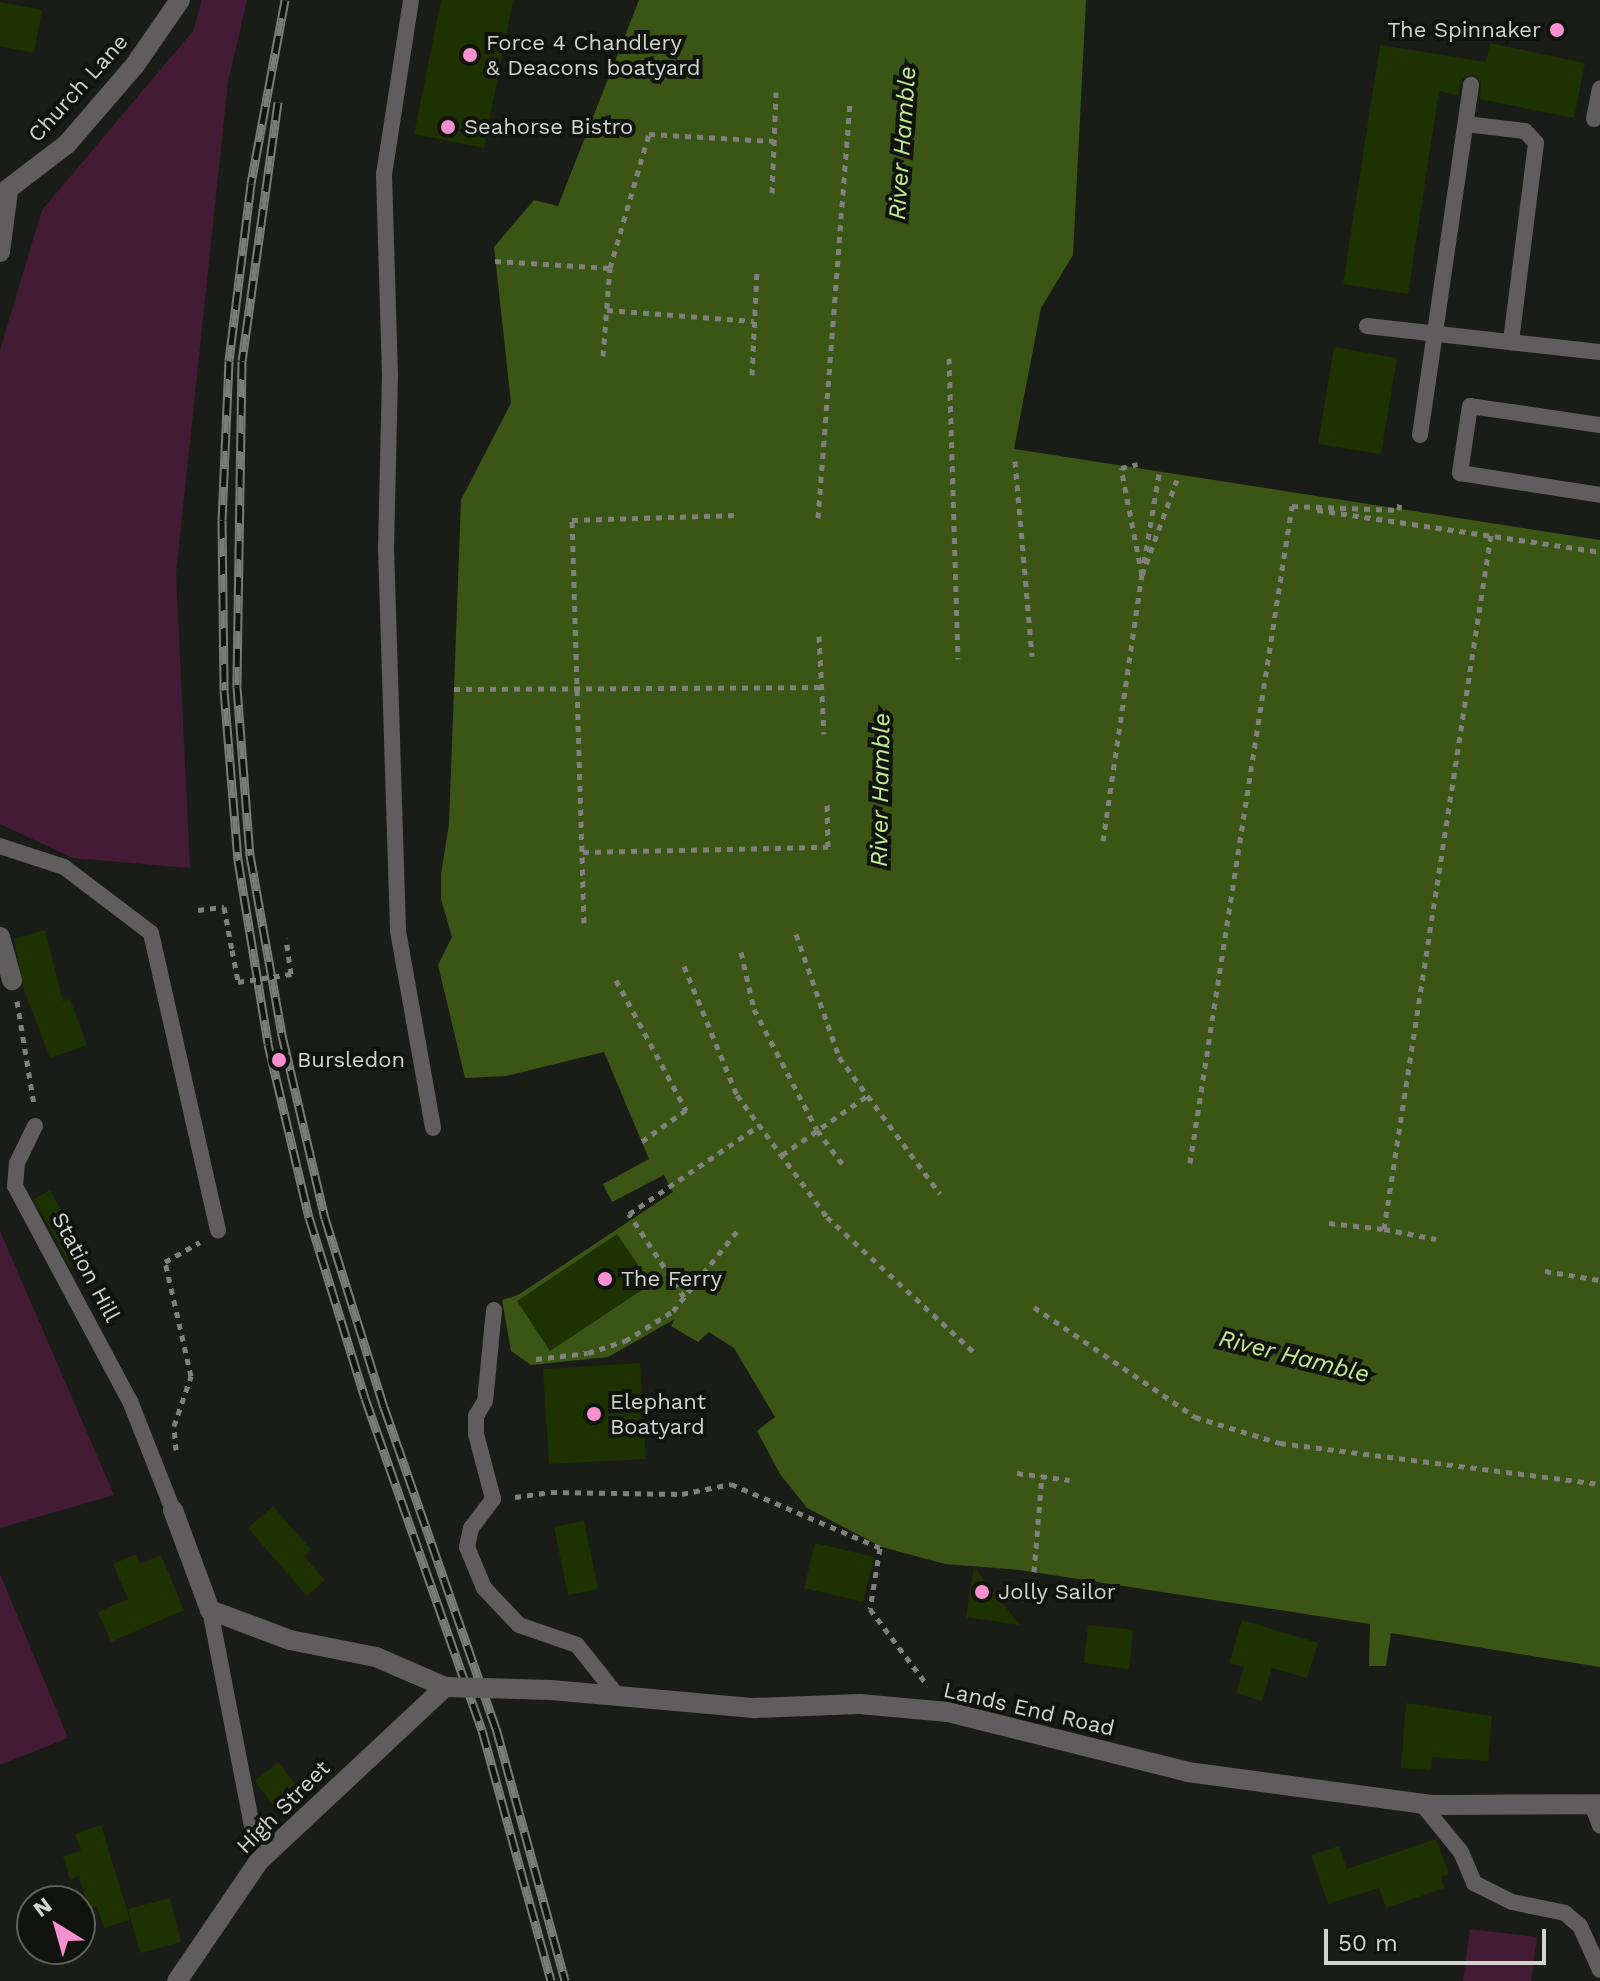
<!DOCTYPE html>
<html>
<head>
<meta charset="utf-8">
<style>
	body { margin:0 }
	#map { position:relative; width:1600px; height:1981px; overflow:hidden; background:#1a1d17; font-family:"Work Sans",sans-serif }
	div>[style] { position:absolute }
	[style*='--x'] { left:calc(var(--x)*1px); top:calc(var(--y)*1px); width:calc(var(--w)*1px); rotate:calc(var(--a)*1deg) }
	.green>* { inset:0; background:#431b34 }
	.water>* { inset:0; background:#3b5515 }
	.building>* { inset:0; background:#1e3100 }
	.path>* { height:5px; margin-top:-2.5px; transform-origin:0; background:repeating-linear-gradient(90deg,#7f817c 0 6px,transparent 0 12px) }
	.service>* { height:16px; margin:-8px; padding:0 8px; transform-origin:8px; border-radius:8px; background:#605d5e }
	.minor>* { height:20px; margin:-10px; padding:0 10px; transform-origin:10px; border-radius:10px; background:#605d5e }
	.rail>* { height:9px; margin-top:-4.5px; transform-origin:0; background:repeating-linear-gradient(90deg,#11140e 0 18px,#7a7c77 0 36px); box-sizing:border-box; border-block:2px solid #7a7c77 }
	.path-bridge>* { height:5px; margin-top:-2.5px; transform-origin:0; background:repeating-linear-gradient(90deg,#7f817c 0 6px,transparent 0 12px) }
	.minor-bridge>* { height:20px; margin:-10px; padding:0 10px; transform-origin:10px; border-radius:10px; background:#605d5e }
	.dots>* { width:22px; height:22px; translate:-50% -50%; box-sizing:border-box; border:4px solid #11140e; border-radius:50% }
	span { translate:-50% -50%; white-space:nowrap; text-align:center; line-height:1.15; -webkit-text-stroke:8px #11140e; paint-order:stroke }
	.poi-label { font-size:22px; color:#d1d3cf }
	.right { translate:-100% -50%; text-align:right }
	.left { translate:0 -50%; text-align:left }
	.street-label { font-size:22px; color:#d1d3cf }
	.water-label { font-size:24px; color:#c2ec92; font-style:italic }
	.north { position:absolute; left:16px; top:1885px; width:80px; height:80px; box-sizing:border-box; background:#11140e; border:2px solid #5e605b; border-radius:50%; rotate:323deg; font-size:22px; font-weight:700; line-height:32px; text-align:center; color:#d1d3cf }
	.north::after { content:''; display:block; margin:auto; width:28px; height:36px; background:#f790ce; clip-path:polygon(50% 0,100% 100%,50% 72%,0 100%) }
	.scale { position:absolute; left:1324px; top:1929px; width:222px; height:36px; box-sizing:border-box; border:4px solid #d1d3cf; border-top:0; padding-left:10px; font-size:24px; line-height:28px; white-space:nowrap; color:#d1d3cf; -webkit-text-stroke:6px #11140e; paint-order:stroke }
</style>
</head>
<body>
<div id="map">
	<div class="green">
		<i style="clip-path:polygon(202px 0,247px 0,228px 82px,176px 574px,190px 868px,73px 858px,0 824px,0 350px,42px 210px,193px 31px)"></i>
		<i style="clip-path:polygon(0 1231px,114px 1495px,0 1528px)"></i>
		<i style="clip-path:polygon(0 1574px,68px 1738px,0 1765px)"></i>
		<i style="clip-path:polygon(1470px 1929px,1537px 1937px,1531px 1981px,1463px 1981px)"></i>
	</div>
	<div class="water">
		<i style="clip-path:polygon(639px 0,1086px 0,1073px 255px,1041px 308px,1014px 449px,1600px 540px,1600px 1667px,1391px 1633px,1386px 1666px,1369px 1666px,1370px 1624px,1020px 1570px,945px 1564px,882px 1547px,807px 1508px,780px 1474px,757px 1431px,775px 1417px,734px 1348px,709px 1332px,698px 1342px,671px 1326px,675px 1319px,608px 1357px,531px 1365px,511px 1351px,502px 1300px,518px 1295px,673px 1192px,664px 1175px,612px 1202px,603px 1184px,649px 1159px,604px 1052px,506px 1076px,465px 1078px,438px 965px,452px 937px,441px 899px,441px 874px,449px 824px,461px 500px,511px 403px,494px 247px,534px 200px,558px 206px)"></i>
	</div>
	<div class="building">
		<i style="clip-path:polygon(441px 0,513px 0,484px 148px,414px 134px)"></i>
		<i style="clip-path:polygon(0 2px,42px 10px,34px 53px,0 46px)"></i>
		<i style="clip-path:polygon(1490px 43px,1585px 63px,1574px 118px,1480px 99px,1481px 82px,1473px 74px,1462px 79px,1458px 95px,1439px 91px,1408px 294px,1343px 284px,1380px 45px,1486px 62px)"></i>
		<i style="clip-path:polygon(1334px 347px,1397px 358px,1381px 454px,1318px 444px)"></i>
		<i style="clip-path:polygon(45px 930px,63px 1001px,70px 999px,87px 1045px,50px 1058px,24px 990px,14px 939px)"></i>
		<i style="clip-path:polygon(50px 1190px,89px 1260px,72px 1269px,34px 1199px)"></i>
		<i style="clip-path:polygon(617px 1234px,651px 1284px,550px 1351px,517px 1301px)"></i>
		<i style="clip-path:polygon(640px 1363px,646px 1459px,549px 1464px,543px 1369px)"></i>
		<i style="clip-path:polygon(273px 1506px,311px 1550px,304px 1556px,325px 1580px,307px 1596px,248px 1528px)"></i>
		<i style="clip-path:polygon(584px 1521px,598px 1589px,568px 1595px,554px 1527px)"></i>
		<i style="clip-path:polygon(815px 1543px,874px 1557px,863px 1602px,804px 1588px)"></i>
		<i style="clip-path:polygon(136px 1554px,140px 1564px,161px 1555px,184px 1610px,111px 1642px,98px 1612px,128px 1599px,113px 1564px)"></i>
		<i style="clip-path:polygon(974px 1567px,1020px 1625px,966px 1617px)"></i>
		<i style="clip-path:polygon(1242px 1620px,1318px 1643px,1307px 1678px,1272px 1668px,1262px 1701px,1236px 1693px,1244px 1667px,1229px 1663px)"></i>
		<i style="clip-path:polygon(1088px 1625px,1133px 1630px,1129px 1669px,1084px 1663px)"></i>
		<i style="clip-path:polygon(1406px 1703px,1492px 1716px,1488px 1761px,1432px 1757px,1431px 1770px,1401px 1768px)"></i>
		<i style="clip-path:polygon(278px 1762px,302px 1792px,278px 1812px,255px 1781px)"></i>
		<i style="clip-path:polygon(101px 1825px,130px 1920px,104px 1928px,97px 1906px,89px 1909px,79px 1876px,70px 1880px,63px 1856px,81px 1851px,75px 1834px)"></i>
		<i style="clip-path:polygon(1436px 1839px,1449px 1874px,1441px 1877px,1444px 1888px,1386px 1908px,1379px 1888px,1328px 1904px,1311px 1855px,1339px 1846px,1347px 1869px)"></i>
		<i style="clip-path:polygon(170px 1898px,181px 1942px,140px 1953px,128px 1909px)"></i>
	</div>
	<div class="path">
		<i style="--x:772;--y:193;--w:101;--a:-87.7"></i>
		<i style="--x:495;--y:261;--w:115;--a:3.5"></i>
		<i style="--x:610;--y:268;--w:140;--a:-73.8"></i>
		<i style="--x:649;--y:134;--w:125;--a:3.2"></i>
		<i style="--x:607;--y:310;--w:147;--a:4.3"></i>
		<i style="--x:603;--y:356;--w:88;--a:-85.5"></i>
		<i style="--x:949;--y:358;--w:301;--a:88.3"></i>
		<i style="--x:752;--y:375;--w:105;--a:-87.3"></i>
		<i style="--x:1015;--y:461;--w:196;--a:85"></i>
		<i style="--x:1159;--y:474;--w:102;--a:99.6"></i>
		<i style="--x:1142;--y:575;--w:101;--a:-69.8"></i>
		<i style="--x:1317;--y:510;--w:286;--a:8.4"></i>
		<i style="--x:818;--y:518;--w:416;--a:-85.6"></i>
		<i style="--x:819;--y:636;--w:98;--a:87.1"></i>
		<i style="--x:454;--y:689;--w:368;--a:-0.3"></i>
		<i style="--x:1103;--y:841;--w:269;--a:-81.7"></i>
		<i style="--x:1142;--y:575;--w:109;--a:-101.1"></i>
		<i style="--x:1121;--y:468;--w:17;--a:-13"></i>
		<i style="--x:583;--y:852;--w:245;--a:-1.2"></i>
		<i style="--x:828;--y:847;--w:47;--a:-91.2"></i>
		<i style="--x:198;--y:910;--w:26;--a:-7"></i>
		<i style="--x:224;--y:907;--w:44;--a:79.5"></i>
		<i style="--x:584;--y:923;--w:403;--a:-91.7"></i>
		<i style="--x:572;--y:520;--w:166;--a:-1.7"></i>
		<i style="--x:796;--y:934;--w:130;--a:70.7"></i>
		<i style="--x:839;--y:1057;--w:170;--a:53.6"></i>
		<i style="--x:741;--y:952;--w:58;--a:77.2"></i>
		<i style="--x:754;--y:1009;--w:136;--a:62.5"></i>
		<i style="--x:817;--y:1130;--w:44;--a:53.4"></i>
		<i style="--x:684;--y:966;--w:139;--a:67.7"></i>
		<i style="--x:737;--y:1095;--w:152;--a:53.6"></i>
		<i style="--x:827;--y:1217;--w:200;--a:42.6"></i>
		<i style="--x:616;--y:980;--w:148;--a:61.7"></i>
		<i style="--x:686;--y:1110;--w:55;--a:144.6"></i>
		<i style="--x:17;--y:1001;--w:105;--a:80.7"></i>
		<i style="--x:782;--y:1155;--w:103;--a:-34.8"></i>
		<i style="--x:1190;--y:1163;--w:665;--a:-81.18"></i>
		<i style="--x:1292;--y:506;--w:107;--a:2.1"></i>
		<i style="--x:1399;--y:510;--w:9;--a:-84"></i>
		<i style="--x:1329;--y:1223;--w:55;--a:6.2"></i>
		<i style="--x:1384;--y:1229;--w:702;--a:-81.24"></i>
		<i style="--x:1384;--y:1229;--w:53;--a:10.9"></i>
		<i style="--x:1545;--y:1271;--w:56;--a:9.3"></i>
		<i style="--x:684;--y:1297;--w:100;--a:-123.5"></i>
		<i style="--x:629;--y:1214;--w:158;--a:-34.2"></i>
		<i style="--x:1034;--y:1307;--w:195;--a:34.3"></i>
		<i style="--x:1195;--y:1417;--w:89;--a:17"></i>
		<i style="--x:1280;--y:1443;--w:323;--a:7.3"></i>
		<i style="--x:536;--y:1359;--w:52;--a:-6.6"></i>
		<i style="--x:588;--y:1353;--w:39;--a:-18"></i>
		<i style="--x:625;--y:1341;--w:57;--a:-32"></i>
		<i style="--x:673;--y:1311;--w:102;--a:-51.3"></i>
		<i style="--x:176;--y:1450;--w:24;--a:-95"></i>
		<i style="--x:174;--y:1426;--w:53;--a:-71.2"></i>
		<i style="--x:191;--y:1376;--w:117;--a:-102.8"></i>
		<i style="--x:165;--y:1262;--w:40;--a:-29.7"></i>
		<i style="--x:1017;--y:1473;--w:53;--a:7.5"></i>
		<i style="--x:515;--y:1497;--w:36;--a:-8"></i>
		<i style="--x:551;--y:1492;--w:131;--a:0.9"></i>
		<i style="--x:682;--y:1494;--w:50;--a:-11.5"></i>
		<i style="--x:731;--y:1484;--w:162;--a:23.2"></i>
		<i style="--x:880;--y:1548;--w:62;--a:99.3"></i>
		<i style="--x:870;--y:1609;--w:96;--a:53"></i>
		<i style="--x:1034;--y:1572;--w:97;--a:-85.3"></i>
	</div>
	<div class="service">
		<i style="--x:411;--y:0;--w:176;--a:98.8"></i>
		<i style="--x:384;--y:174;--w:200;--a:88.3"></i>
		<i style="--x:390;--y:374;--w:174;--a:91.3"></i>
		<i style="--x:386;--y:548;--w:383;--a:88.2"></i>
		<i style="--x:398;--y:931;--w:200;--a:79.9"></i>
		<i style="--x:1594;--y:119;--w:31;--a:-79"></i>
		<i style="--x:1466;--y:124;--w:59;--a:6.8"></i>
		<i style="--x:1525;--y:131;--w:16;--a:47"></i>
		<i style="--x:1536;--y:143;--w:201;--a:97.2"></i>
		<i style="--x:1367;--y:326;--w:234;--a:6.4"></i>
		<i style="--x:1600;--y:425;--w:131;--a:-171.7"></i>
		<i style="--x:1470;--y:406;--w:68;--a:98.5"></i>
		<i style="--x:1460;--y:473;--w:142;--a:8.9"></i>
		<i style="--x:1420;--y:435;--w:354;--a:-81.7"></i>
		<i style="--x:0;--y:846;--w:67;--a:18.2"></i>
		<i style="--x:64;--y:867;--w:109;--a:37.2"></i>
		<i style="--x:151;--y:933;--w:305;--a:77.3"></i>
		<i style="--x:35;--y:1126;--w:41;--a:115.9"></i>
		<i style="--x:17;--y:1163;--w:23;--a:95"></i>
		<i style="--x:15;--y:1186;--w:244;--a:61.9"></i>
		<i style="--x:130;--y:1401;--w:117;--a:68.5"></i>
		<i style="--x:494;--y:1310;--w:91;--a:95.6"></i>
		<i style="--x:485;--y:1401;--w:17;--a:121"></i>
		<i style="--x:476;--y:1416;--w:18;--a:90"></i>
		<i style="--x:476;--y:1434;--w:67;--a:75.3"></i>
		<i style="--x:493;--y:1499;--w:36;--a:127"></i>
		<i style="--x:471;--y:1528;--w:19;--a:102"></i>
		<i style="--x:467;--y:1547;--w:44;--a:67.5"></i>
		<i style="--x:484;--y:1588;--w:51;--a:46.6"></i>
		<i style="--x:519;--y:1625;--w:61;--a:19"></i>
		<i style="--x:577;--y:1645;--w:63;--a:51.5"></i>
		<i style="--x:210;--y:1610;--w:256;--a:79"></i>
		<i style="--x:1421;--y:1803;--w:63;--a:50.8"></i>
		<i style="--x:1461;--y:1852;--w:34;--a:67"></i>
		<i style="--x:1474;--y:1883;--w:42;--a:26.6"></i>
		<i style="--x:1512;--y:1902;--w:54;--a:11.7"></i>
		<i style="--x:1565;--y:1913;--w:20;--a:41"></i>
		<i style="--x:1580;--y:1926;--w:48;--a:65.6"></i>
		<i style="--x:1592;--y:1804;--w:23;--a:70"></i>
	</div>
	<div class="minor">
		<i style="--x:0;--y:195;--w:84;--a:-37.3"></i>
		<i style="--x:67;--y:144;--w:104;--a:-49.3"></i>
		<i style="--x:135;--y:65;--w:79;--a:-55.3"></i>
		<i style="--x:0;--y:252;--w:62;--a:-82.5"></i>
		<i style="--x:0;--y:937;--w:45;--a:74.4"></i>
		<i style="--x:173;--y:1510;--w:107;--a:69.7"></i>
		<i style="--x:210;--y:1610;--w:85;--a:20.6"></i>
		<i style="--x:290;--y:1640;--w:88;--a:11.2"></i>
		<i style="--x:376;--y:1657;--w:75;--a:23.5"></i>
		<i style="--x:445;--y:1687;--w:255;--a:136.9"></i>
		<i style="--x:259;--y:1861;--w:145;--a:124.3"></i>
		<i style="--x:551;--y:1690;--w:204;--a:5.1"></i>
		<i style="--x:754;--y:1708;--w:106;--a:-2.2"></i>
		<i style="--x:860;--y:1704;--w:88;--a:5.2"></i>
		<i style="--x:948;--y:1712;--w:247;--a:14"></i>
		<i style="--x:1188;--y:1772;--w:247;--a:7.7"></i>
		<i style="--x:1433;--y:1805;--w:167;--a:-0.3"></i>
	</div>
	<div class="rail">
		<i style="--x:285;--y:0;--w:187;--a:100.5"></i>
		<i style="--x:251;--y:184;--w:178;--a:97.1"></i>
		<i style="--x:229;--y:361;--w:159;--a:92.5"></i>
		<i style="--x:222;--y:520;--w:170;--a:89.3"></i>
		<i style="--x:224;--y:690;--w:171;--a:85.3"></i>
		<i style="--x:238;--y:860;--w:186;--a:80.7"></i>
		<i style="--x:268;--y:1044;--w:178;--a:76.7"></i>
		<i style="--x:309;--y:1217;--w:189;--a:72.8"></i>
		<i style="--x:365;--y:1398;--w:352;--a:70.6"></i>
		<i style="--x:482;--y:1730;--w:260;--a:74.6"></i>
		<i style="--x:278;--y:102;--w:261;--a:97.9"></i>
		<i style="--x:242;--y:361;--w:326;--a:90.9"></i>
		<i style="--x:237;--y:687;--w:169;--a:85.6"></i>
		<i style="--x:250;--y:855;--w:183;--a:79.9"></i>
		<i style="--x:282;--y:1035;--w:188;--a:76.8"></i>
		<i style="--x:325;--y:1218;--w:198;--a:72.7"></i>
		<i style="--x:384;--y:1407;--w:340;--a:70.8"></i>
		<i style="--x:496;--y:1728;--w:262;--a:74.7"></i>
	</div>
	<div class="path-bridge">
		<i style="--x:232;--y:950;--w:33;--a:79"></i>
		<i style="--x:238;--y:982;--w:54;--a:-8.6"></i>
		<i style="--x:291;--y:974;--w:36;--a:-98"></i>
	</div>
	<div class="minor-bridge">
		<i style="--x:445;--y:1687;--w:106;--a:1.6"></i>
	</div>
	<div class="dots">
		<i style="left:1557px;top:30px;background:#f790ce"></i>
		<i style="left:470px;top:55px;background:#f790ce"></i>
		<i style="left:448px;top:127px;background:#f790ce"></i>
		<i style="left:279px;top:1060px;background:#f790ce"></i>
		<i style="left:605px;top:1279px;background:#f790ce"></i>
		<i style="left:594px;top:1414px;background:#f790ce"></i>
		<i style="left:982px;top:1592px;background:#f790ce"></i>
	</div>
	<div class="poi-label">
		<span class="right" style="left:1541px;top:30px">The Spinnaker</span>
		<span class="left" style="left:486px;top:55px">Force 4 Chandlery<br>&amp; Deacons boatyard</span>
		<span class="left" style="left:464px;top:127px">Seahorse Bistro</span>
		<span class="left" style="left:297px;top:1060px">Bursledon</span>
		<span class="left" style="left:621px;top:1279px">The Ferry</span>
		<span class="left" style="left:610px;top:1414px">Elephant<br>Boatyard</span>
		<span class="left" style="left:998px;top:1592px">Jolly Sailor</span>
	</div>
	<div class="street-label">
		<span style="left:78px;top:88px;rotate:-48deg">Church Lane</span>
		<span style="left:86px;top:1267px;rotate:62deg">Station Hill</span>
		<span style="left:1029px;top:1709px;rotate:13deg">Lands End Road</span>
		<span style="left:283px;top:1807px;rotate:-45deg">High Street</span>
	</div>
	<div class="water-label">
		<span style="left:903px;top:143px;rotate:-86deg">River Hamble</span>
		<span style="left:881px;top:790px;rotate:-89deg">River Hamble</span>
		<span style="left:1294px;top:1357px;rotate:14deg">River Hamble</span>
	</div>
	<div class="north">N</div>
	<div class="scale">50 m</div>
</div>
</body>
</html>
